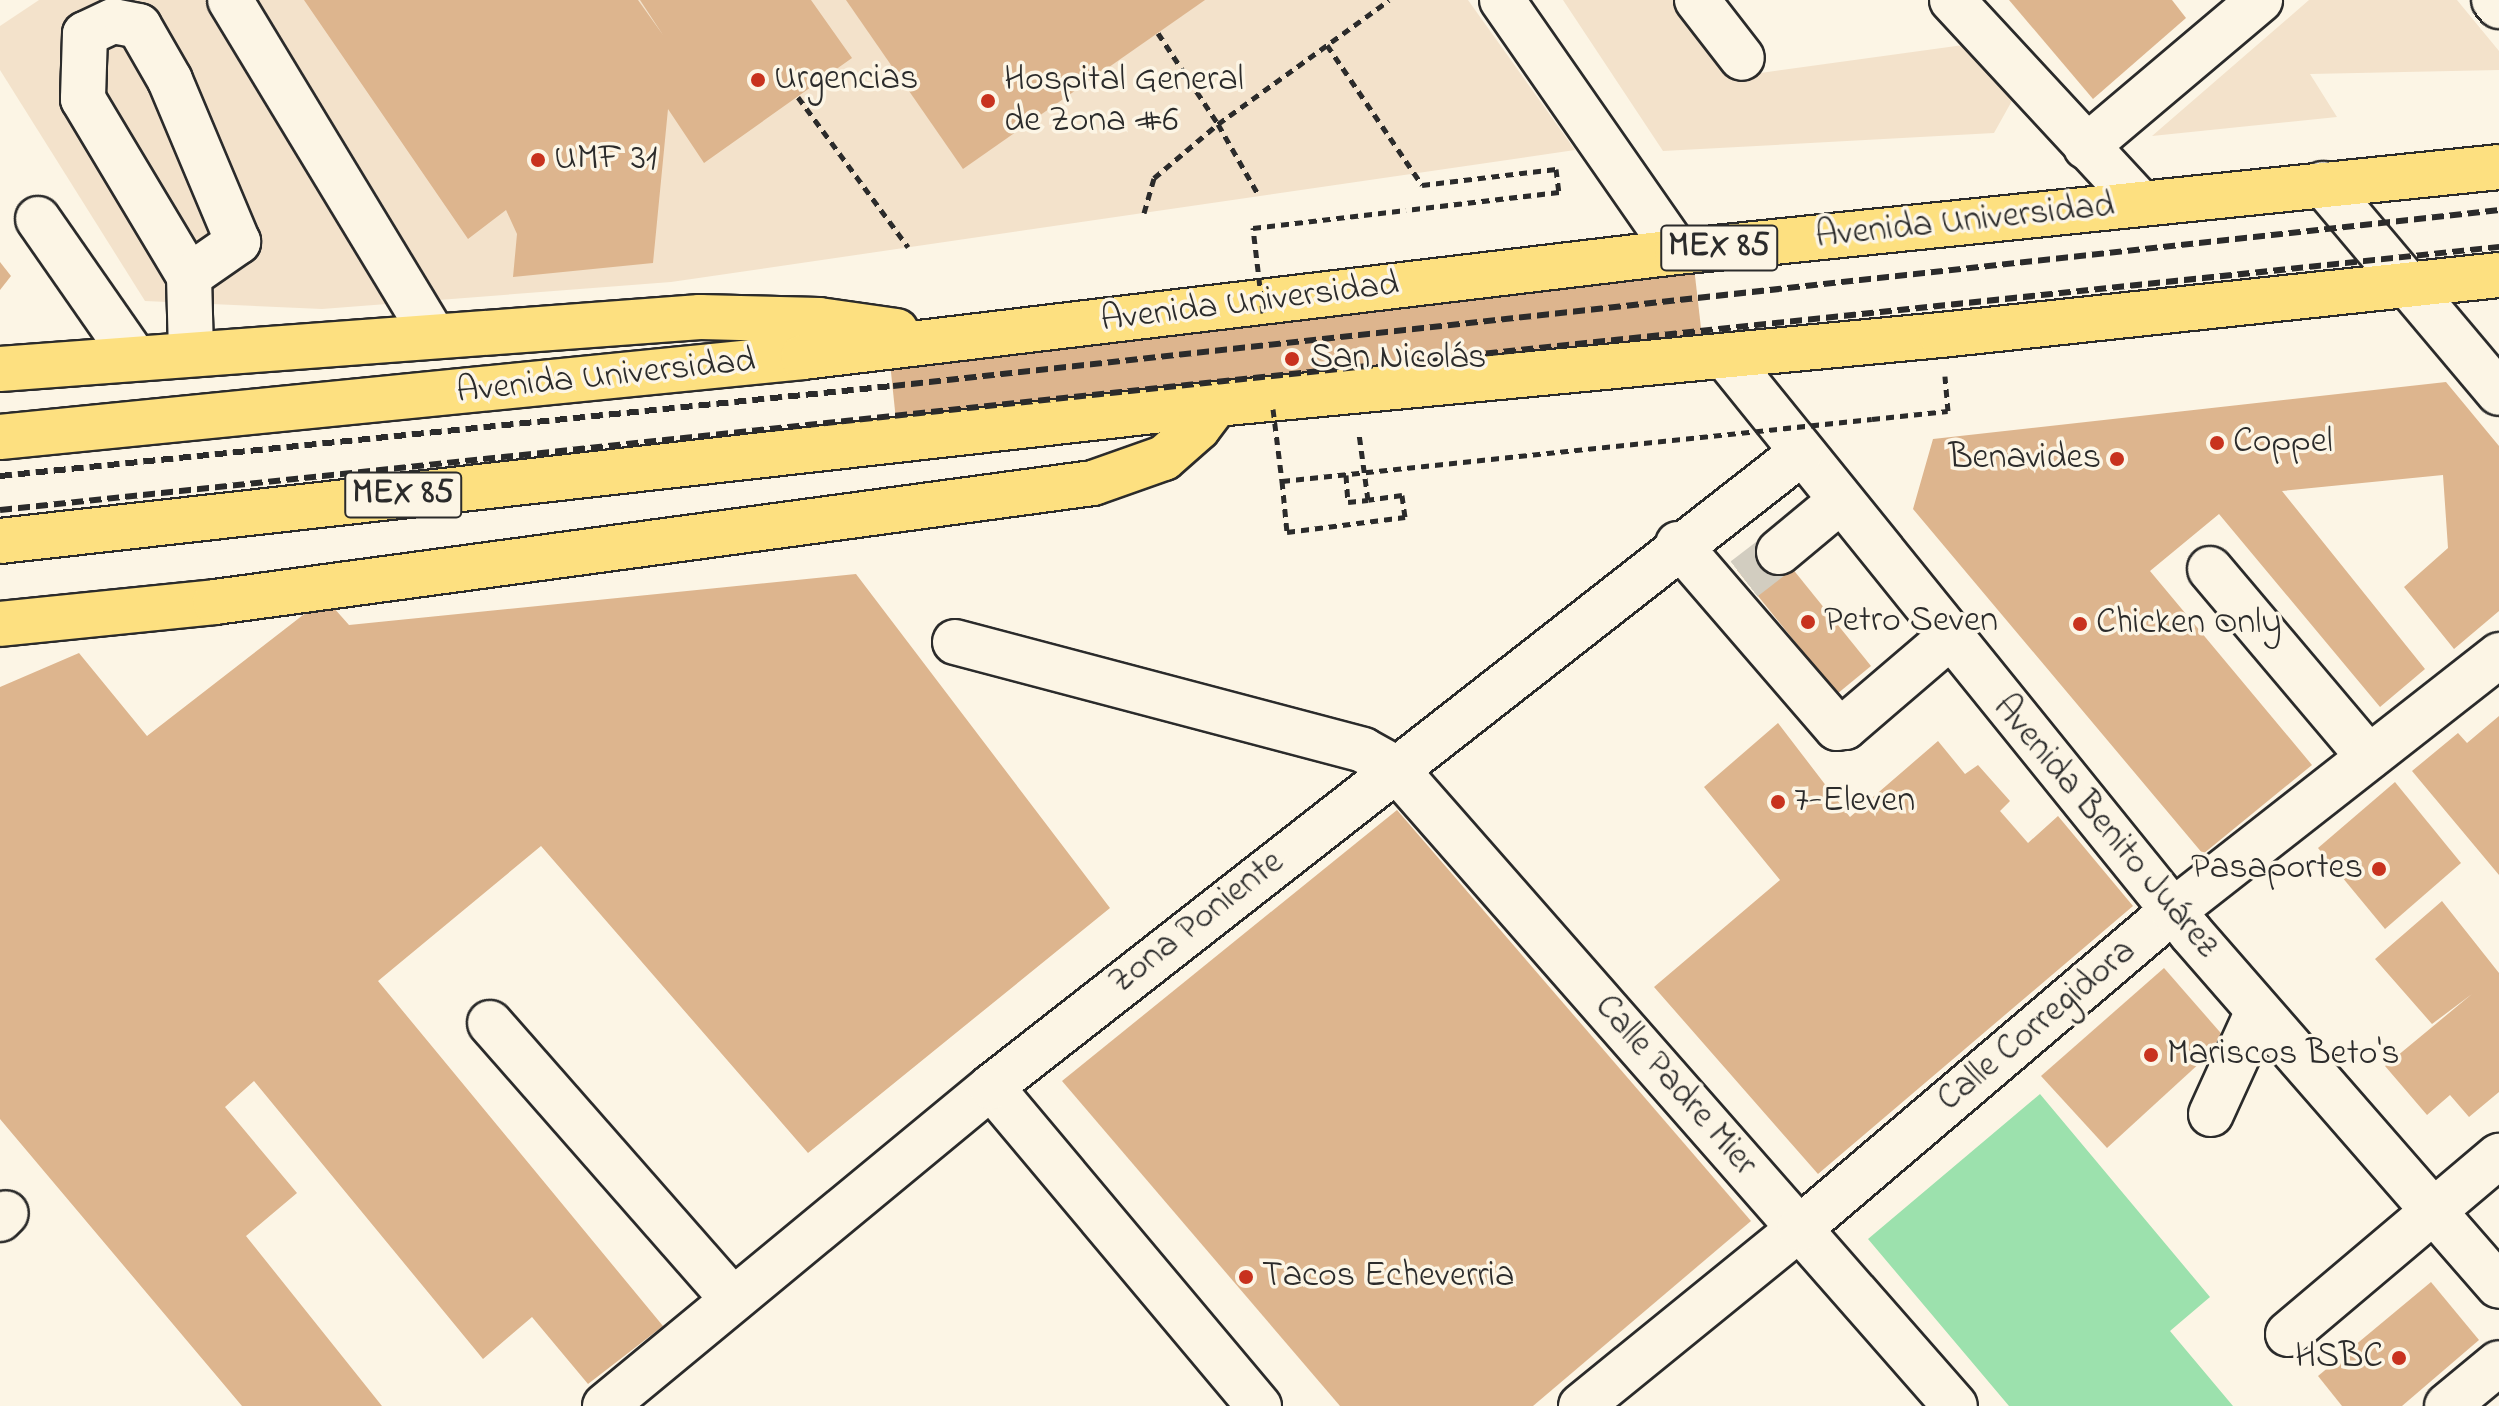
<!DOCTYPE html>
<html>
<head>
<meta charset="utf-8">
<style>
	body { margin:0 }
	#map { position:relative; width:2499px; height:1406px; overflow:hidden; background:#fcf5e5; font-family:"Indie Flower",sans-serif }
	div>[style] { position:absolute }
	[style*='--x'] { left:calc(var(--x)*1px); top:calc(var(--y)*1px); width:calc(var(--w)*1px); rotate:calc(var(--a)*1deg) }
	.built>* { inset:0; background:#f3e2cb }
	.green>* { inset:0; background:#9ce1ad }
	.building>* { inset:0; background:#ddb58e }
	.minor-tunnel>* { height:44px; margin-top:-22px; transform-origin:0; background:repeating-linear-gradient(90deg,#d2cdc0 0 44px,transparent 0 66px) }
	.path>* { height:5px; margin-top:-2.5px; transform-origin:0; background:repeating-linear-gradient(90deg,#2b2b2b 0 8px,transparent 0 14px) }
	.roads { filter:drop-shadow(2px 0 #2b2b2b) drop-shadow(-2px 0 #2b2b2b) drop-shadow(0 2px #2b2b2b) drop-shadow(0 -2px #2b2b2b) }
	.minor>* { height:44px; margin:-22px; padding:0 22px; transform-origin:22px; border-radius:22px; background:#fcf5e5 }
	.highway>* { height:44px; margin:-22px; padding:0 22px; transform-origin:22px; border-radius:22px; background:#fde080 }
	.rail>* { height:6px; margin-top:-3px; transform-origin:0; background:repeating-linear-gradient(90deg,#2b2b2b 0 12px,transparent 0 18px) }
	.path-bridge>* { height:5px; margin-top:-2.5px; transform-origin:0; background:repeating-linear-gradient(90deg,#2b2b2b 0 8px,transparent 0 14px) }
	.dots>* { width:22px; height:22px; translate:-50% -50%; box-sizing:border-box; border:4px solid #fcf5e5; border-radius:50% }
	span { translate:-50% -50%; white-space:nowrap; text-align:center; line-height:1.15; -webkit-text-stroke:7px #fcf5e5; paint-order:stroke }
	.shield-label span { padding:2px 6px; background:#fcf5e5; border:2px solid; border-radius:6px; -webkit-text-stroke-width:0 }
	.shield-label { font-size:34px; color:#2b2b2b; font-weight:700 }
	.poi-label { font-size:36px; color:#2b2b2b }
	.left { translate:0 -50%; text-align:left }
	.right { translate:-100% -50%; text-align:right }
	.street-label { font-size:36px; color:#2b2b2b }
</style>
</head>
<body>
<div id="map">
	<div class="built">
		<i style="clip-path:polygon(39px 0,1468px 0,1575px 150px,671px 282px,322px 309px,145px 301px,0 70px,0 26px)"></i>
		<i style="clip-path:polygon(1563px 0,1688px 0,1739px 76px,1978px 43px,2018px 90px,1994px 133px,1663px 151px)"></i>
		<i style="clip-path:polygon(2309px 0,2457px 0,2499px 51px,2499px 70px,2310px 74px,2337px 117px,2152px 136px)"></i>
	</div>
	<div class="green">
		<i style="clip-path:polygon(2040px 1094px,2210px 1297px,2170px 1331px,2233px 1406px,2009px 1406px,1868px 1239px)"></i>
	</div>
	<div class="building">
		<i style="clip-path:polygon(304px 0,638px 0,663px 35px,640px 0,811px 0,852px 58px,704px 163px,668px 109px,653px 263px,513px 277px,517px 234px,506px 210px,468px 239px)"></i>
		<i style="clip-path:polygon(846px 0,1205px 0,963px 169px)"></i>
		<i style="clip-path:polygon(2009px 0,2172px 0,2186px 18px,2093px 99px)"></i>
		<i style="clip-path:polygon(0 262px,11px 276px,0 290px)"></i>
		<i style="clip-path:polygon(1694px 267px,1705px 363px,899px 449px,889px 353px)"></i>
		<i style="clip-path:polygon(2446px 382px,2499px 446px,2499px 611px,2454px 649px,2404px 587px,2448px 548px,2443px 475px,2282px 491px,2425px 669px,2380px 707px,2219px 514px,2150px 571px,2312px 765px,2203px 854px,1913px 509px,1933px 439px)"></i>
		<i style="clip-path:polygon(1771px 542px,1871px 666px,1837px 694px,1737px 570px)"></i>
		<i style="clip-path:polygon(856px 574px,1110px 908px,808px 1153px,541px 846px,378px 981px,663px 1326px,588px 1384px,532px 1317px,483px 1359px,254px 1081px,225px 1107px,297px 1193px,246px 1236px,382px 1406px,242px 1406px,0 1119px,0 687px,79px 653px,147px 736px,325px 598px,349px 625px)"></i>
		<i style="clip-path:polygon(2499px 716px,2499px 875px,2412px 771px,2458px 733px,2467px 743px)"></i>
		<i style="clip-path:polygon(1778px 723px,1850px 817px,1938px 741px,1965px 774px,1978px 765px,2010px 801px,2000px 811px,2028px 843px,2058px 816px,2133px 906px,1818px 1174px,1654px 987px,1780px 880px,1704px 787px)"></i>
		<i style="clip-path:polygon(2395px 782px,2461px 863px,2385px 929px,2318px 848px)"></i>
		<i style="clip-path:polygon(1397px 810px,1751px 1221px,1533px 1406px,1340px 1406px,1062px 1081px)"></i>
		<i style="clip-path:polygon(2442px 901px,2499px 973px,2499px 1092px,2469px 1117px,2450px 1095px,2427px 1115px,2385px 1066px,2472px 994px,2432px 1024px,2375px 959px)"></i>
		<i style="clip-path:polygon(2164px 968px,2226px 1039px,2107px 1148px,2041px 1076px)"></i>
		<i style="clip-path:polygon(2431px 1282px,2479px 1340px,2402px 1406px,2342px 1406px,2318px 1376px)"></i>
	</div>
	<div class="minor-tunnel">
		<i style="--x:1744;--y:579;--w:44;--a:-37.6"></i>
	</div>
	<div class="path">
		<i style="--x:1158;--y:33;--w:109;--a:56.6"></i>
		<i style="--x:1218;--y:124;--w:211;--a:-35.9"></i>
		<i style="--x:1327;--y:45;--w:169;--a:55.8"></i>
		<i style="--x:1422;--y:185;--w:135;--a:-6.8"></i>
		<i style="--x:1556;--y:169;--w:23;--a:83"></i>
		<i style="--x:1559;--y:192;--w:154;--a:173.3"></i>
		<i style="--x:798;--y:97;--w:186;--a:53.7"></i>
		<i style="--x:1144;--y:213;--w:36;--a:-74"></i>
		<i style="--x:1154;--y:178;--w:84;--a:-40.2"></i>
		<i style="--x:1218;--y:124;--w:83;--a:60.3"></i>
		<i style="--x:1872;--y:419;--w:76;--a:-6"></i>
		<i style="--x:1948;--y:411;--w:35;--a:-95"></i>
		<i style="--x:1346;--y:475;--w:27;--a:86"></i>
		<i style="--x:1348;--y:502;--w:20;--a:-6"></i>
		<i style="--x:1368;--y:500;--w:68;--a:-97.7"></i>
		<i style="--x:1282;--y:481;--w:51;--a:84.4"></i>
		<i style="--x:1287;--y:532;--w:119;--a:-7.2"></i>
		<i style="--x:1405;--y:517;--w:22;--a:-98"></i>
		<i style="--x:1402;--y:495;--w:34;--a:172"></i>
	</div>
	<div class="roads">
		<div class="minor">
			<i style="--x:230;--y:0;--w:392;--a:58.8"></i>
			<i style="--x:1502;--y:0;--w:307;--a:55.2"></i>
			<i style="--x:1697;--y:0;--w:73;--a:52.2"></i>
			<i style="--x:1952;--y:0;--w:277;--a:47.2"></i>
			<i style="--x:2494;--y:0;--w:8;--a:50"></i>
			<i style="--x:2086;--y:147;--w:228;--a:-40.2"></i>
			<i style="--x:2323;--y:184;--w:273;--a:49.9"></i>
			<i style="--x:38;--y:219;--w:168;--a:55.2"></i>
			<i style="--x:189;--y:276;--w:60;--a:-34.8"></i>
			<i style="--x:238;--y:242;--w:176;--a:-112.8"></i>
			<i style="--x:170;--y:80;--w:62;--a:-119.9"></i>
			<i style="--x:139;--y:26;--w:26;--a:-169"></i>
			<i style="--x:113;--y:21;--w:31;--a:155"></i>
			<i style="--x:85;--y:34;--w:65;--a:91.8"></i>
			<i style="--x:83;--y:99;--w:206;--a:59.1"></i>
			<i style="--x:189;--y:276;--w:77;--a:88.5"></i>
			<i style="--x:1725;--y:356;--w:742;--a:51.07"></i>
			<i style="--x:2191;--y:933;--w:468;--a:48.9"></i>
			<i style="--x:1678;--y:544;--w:243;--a:49.2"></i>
			<i style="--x:1837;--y:728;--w:8;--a:-7"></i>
			<i style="--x:1845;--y:727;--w:137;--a:-40.6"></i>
			<i style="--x:1779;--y:552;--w:78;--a:-39.8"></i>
			<i style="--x:2210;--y:569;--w:246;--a:49.8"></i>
			<i style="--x:955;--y:642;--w:422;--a:14.8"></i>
			<i style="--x:1363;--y:750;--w:35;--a:29"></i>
			<i style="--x:1394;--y:767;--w:850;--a:48.72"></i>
			<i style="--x:490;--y:1023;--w:368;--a:48.7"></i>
			<i style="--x:991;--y:1087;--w:417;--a:50"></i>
			<i style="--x:2211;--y:1114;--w:113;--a:-65.5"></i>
			<i style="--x:0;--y:1219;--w:8;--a:-45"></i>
			<i style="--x:2288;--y:1334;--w:276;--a:-40.2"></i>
			<i style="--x:605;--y:1406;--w:501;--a:-39.57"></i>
			<i style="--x:991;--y:1087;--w:1027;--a:-38.04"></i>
			<i style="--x:1581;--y:1406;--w:282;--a:-39.1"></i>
			<i style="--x:1800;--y:1228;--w:490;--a:-40.4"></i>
			<i style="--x:2173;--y:911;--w:415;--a:-38.1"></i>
			<i style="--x:2447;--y:1406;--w:67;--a:-39.6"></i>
		</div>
		<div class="highway">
			<i style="--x:0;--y:369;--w:702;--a:-4.25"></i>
			<i style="--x:700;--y:317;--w:119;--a:1.4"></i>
			<i style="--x:819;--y:320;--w:78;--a:8.1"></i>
			<i style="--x:0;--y:437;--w:807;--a:-5.69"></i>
			<i style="--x:803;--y:357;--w:880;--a:-6.85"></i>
			<i style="--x:1677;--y:252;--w:826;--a:-5.9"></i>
			<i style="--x:0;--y:541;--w:1224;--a:-6.43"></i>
			<i style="--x:1216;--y:404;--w:728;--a:-5.44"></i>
			<i style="--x:1941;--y:335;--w:561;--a:-6.14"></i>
			<i style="--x:0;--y:624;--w:216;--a:-5.8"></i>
			<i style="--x:215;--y:602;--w:886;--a:-7.72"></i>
			<i style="--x:1093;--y:483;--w:75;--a:-19.4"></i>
			<i style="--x:1164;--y:458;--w:45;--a:-41.4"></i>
			<i style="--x:1198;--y:428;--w:30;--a:-53"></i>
		</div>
	</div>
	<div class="rail">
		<i style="--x:0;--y:476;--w:898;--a:-5.76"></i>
		<i style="--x:893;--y:386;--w:1616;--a:-6.25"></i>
		<i style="--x:0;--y:510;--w:2513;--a:-6.01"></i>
	</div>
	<div class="path-bridge">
		<i style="--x:1263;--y:313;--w:86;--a:-96.7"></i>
		<i style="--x:1253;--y:228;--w:154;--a:-6.7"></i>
		<i style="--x:1273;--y:409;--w:73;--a:82.9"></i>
		<i style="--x:1282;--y:481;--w:593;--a:-6"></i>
	</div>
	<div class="dots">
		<i style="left:758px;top:80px;background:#c8321e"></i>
		<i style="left:988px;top:101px;background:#c8321e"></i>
		<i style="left:538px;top:160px;background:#c8321e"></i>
		<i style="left:1292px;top:359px;background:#c8321e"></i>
		<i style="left:2217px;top:443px;background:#c8321e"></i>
		<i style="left:2117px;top:459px;background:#c8321e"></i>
		<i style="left:1808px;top:622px;background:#c8321e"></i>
		<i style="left:2080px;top:624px;background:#c8321e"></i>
		<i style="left:1778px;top:802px;background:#c8321e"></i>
		<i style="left:2379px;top:869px;background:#c8321e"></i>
		<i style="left:2151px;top:1055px;background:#c8321e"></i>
		<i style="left:1246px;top:1277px;background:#c8321e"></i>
		<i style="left:2399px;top:1358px;background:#c8321e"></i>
	</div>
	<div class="shield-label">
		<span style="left:1719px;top:248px">MEX 85</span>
		<span style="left:403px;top:495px">MEX 85</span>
	</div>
	<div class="poi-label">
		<span class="left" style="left:774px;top:80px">Urgencias</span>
		<span class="left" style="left:1004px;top:101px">Hospital General<br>de Zona #6</span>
		<span class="left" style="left:554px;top:160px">UMF 31</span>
		<span class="left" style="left:1310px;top:359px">San Nicolás</span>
		<span class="left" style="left:2233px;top:443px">Coppel</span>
		<span class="right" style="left:2101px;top:459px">Benavides</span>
		<span class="left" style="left:1824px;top:622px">Petro Seven</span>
		<span class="left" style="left:2096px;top:624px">Chicken Only</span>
		<span class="left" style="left:1794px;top:802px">7-Eleven</span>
		<span class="right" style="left:2363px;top:869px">Pasaportes</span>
		<span class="left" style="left:2167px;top:1055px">Mariscos Beto's</span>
		<span class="left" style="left:1262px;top:1277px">Tacos Echeverria</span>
		<span class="right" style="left:2383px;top:1358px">HSBC</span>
	</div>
	<div class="street-label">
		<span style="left:1965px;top:222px;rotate:-6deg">Avenida Universidad</span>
		<span style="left:1250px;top:303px;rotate:-7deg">Avenida Universidad</span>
		<span style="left:606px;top:377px;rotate:-6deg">Avenida Universidad</span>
		<span style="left:2105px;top:827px;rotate:50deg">Avenida Benito Juárez</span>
		<span style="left:1197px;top:923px;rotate:-38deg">Zona Poniente</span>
		<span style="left:2037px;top:1026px;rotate:-40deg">Calle Corregidora</span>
		<span style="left:1675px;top:1086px;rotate:49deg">Calle Padre Mier</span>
	</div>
</div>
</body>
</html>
